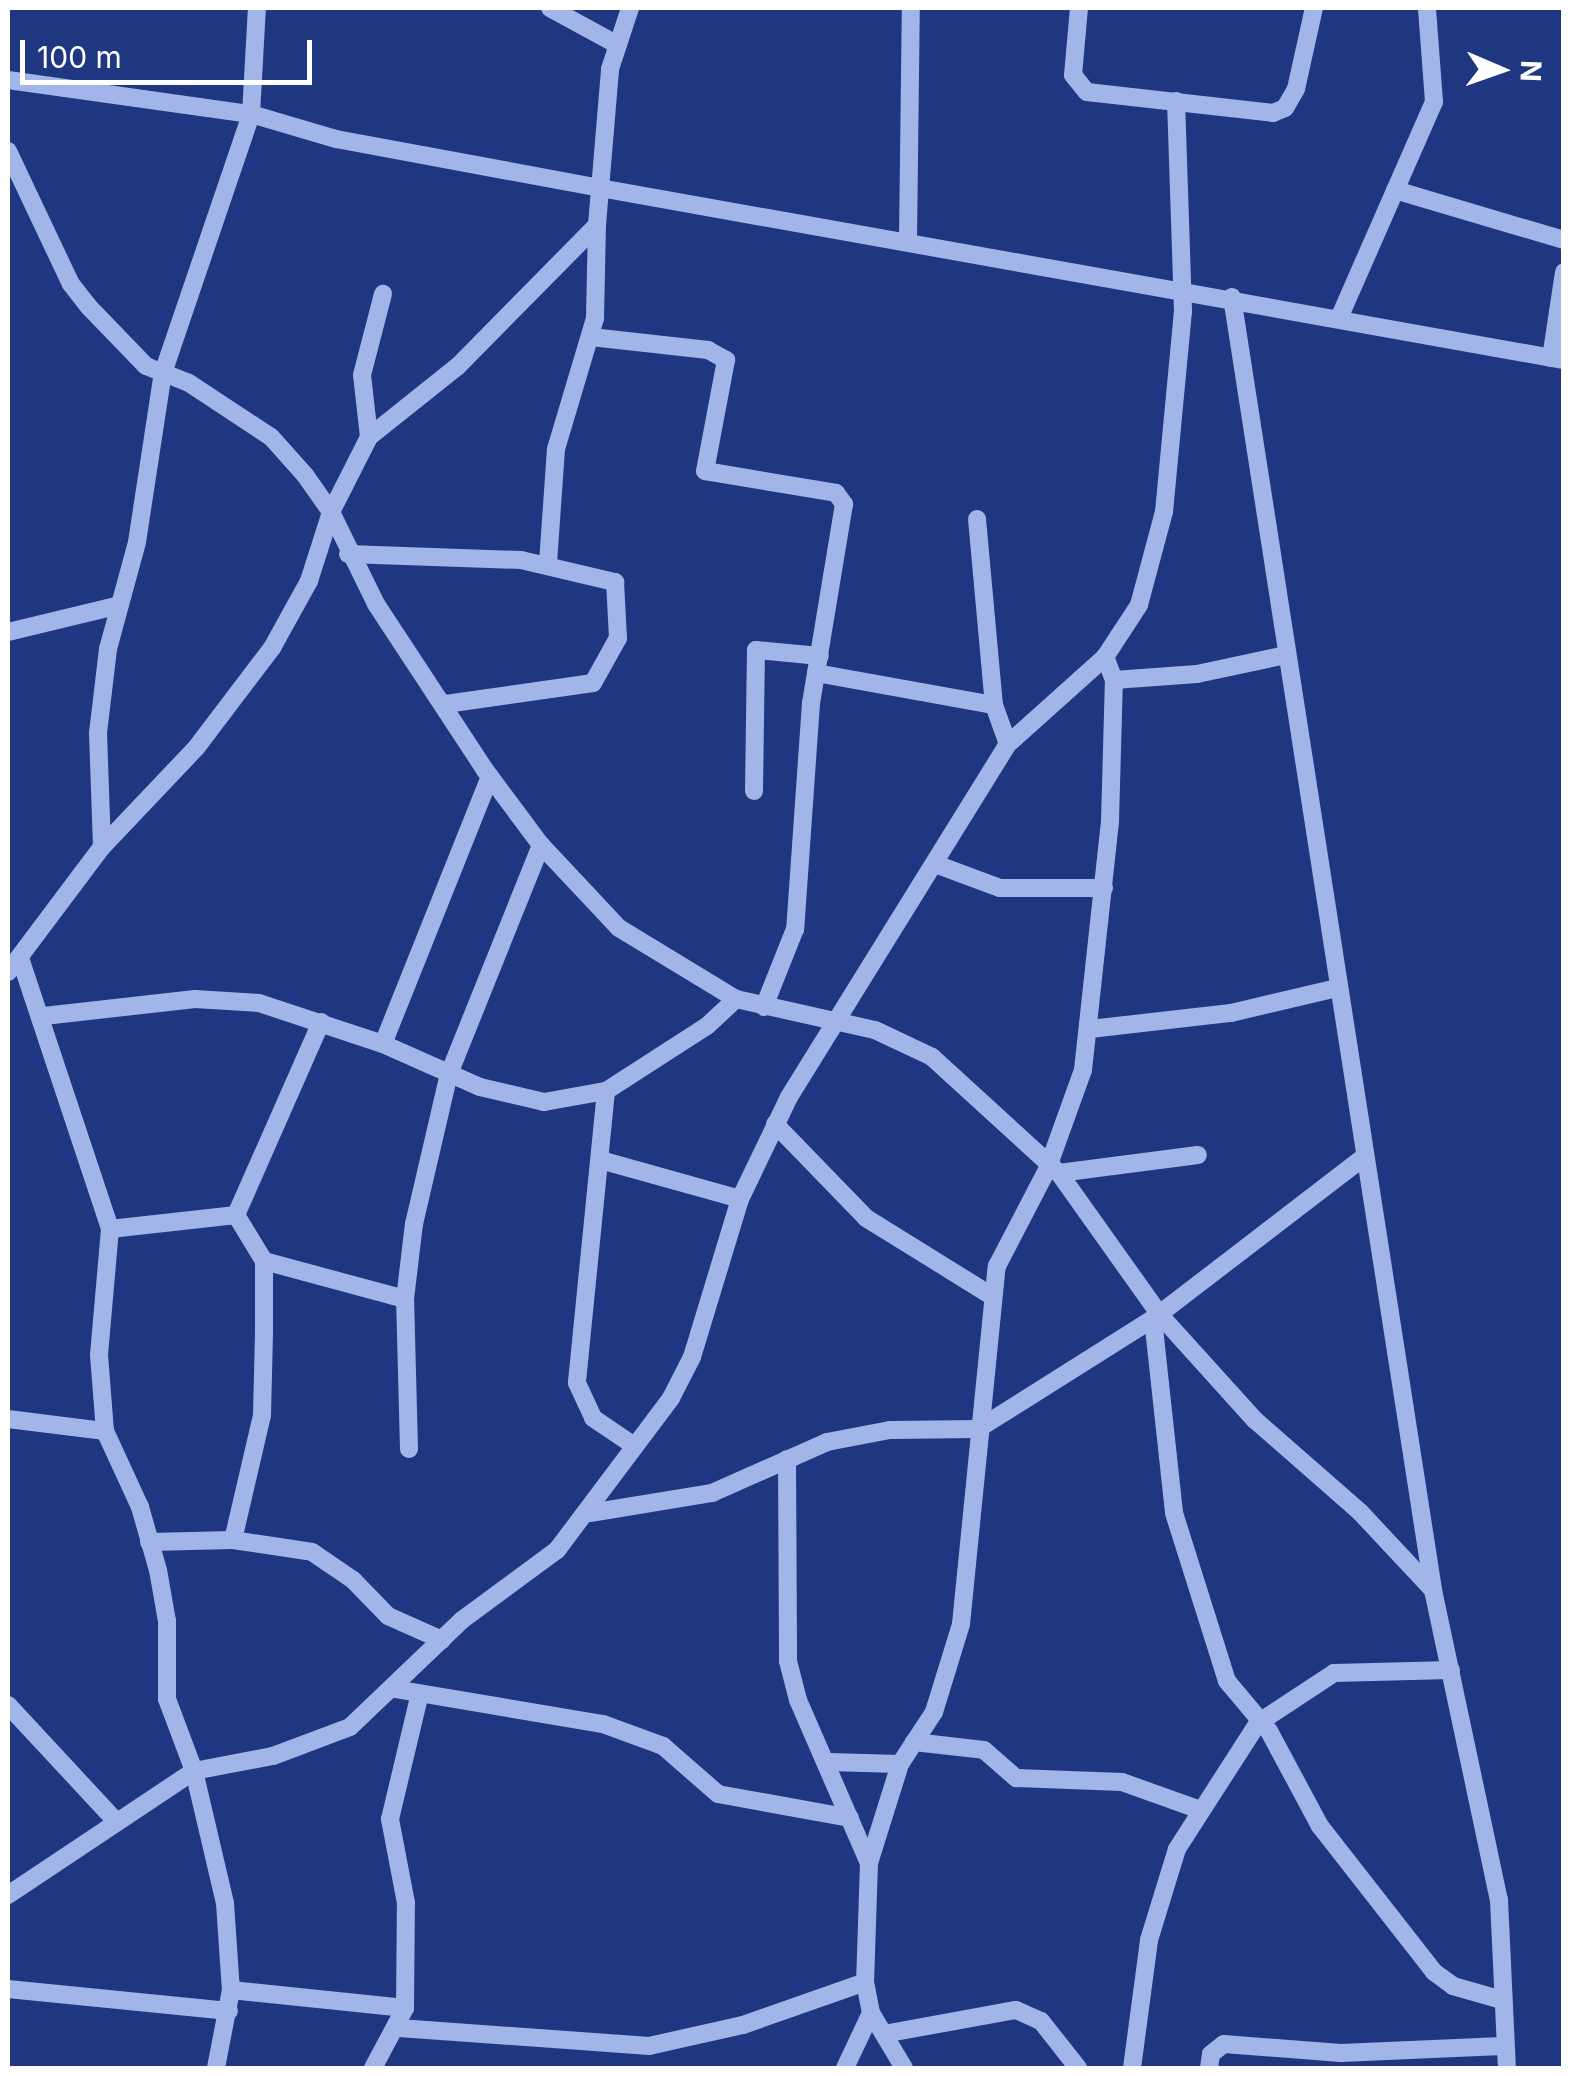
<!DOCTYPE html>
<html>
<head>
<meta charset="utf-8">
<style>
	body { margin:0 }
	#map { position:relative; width:1571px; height:2076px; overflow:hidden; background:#1e3780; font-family:Inter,sans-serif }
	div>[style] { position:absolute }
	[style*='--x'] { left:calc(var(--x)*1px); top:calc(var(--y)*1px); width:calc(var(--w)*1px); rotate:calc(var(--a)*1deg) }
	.minor>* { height:18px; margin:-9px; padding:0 9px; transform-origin:9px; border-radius:9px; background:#a2b5e9 }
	span { translate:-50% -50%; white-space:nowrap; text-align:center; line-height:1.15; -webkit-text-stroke:8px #1e3780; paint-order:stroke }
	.frame { position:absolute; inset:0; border:10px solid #fff; pointer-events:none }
	.north { position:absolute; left:1451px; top:20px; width:100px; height:100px; -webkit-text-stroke:8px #1e3780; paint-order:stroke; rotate:92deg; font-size:28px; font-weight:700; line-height:40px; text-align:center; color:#fff }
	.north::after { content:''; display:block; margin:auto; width:35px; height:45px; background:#fff; clip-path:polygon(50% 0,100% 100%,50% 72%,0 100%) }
	.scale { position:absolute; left:20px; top:40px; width:292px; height:45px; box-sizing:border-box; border:5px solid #fff; border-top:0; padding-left:12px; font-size:30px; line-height:35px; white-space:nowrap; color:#fff; -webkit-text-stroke:8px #1e3780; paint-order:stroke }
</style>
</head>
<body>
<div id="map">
	<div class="minor">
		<i style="--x:550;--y:8;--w:77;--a:28.6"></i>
		<i style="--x:1079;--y:8;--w:67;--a:95.1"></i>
		<i style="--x:1073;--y:75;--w:22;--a:51"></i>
		<i style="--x:1087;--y:92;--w:187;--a:6.4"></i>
		<i style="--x:1273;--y:113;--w:13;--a:-23"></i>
		<i style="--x:1285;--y:108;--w:22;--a:-60"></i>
		<i style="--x:1296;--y:89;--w:83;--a:-77.5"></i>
		<i style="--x:8;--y:80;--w:245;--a:8"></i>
		<i style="--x:251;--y:114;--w:89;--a:16.4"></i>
		<i style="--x:336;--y:139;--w:269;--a:10.5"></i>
		<i style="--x:600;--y:188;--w:979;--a:10.12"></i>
		<i style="--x:8;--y:151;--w:147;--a:64.7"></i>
		<i style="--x:71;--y:284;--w:29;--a:52"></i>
		<i style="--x:89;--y:307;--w:82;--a:46"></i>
		<i style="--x:146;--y:366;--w:46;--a:21.6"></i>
		<i style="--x:189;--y:383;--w:98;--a:33.4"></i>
		<i style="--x:271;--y:437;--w:51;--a:48.2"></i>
		<i style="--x:305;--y:475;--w:45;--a:54.9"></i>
		<i style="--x:331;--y:512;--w:102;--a:63.9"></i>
		<i style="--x:376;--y:604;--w:199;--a:56.7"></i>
		<i style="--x:485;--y:770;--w:94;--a:53.3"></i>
		<i style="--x:541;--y:845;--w:114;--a:46.8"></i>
		<i style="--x:619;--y:928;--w:137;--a:31.3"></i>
		<i style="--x:736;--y:999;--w:142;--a:12.6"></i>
		<i style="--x:875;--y:1030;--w:63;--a:25.3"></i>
		<i style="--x:932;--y:1057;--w:172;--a:42.4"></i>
		<i style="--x:1059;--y:1173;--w:174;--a:54.6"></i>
		<i style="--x:1160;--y:1315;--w:142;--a:47.9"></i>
		<i style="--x:1255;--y:1420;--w:140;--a:41.2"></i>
		<i style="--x:1360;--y:1512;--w:107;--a:46.9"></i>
		<i style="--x:1395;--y:190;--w:176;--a:16.5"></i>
		<i style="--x:908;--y:239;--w:231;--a:-89.3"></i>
		<i style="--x:1232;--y:297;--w:1309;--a:81.16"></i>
		<i style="--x:1433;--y:1590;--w:317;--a:78"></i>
		<i style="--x:1499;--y:1900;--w:168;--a:87.3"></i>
		<i style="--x:1340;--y:316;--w:234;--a:-66.3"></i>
		<i style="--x:1434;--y:102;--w:94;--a:-94.3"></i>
		<i style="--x:591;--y:337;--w:118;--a:6.3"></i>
		<i style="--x:708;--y:350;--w:21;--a:29"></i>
		<i style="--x:726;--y:360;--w:113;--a:100.7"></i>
		<i style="--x:705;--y:471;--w:133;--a:9.5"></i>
		<i style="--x:836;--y:493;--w:14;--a:54"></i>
		<i style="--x:844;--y:504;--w:202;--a:99.4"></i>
		<i style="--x:811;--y:703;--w:227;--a:94"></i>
		<i style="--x:795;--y:929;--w:84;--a:111.7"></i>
		<i style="--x:1551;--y:358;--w:87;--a:-81.4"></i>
		<i style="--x:369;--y:437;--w:62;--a:-96.4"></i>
		<i style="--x:362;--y:375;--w:84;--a:-75.5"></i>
		<i style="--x:977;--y:519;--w:187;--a:84.8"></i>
		<i style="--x:994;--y:705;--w:41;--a:70.3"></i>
		<i style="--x:348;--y:554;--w:173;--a:2"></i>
		<i style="--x:521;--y:560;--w:97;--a:13.2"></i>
		<i style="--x:615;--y:582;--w:56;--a:86.9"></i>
		<i style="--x:618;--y:638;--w:51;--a:119.1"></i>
		<i style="--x:593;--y:683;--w:149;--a:171.9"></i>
		<i style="--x:548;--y:563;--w:114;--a:-86"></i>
		<i style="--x:556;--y:449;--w:137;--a:-73.4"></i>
		<i style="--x:595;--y:318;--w:93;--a:-88.8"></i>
		<i style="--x:8;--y:632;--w:111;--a:-13.5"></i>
		<i style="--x:816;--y:673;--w:181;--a:10.2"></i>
		<i style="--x:1114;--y:680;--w:83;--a:-4.1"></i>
		<i style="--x:1197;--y:674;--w:91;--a:-12.1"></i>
		<i style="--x:754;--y:791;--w:141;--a:-89.2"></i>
		<i style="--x:756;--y:650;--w:64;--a:5.4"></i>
		<i style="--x:102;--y:847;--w:114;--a:-92"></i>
		<i style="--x:98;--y:733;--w:85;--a:-83.2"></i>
		<i style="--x:108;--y:649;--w:111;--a:-74.8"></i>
		<i style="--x:137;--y:542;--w:171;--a:-81.3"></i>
		<i style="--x:163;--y:373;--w:274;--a:-71.2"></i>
		<i style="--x:251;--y:114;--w:106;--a:-86.8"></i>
		<i style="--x:938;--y:865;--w:66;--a:20.4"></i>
		<i style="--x:1000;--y:888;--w:104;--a:0"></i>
		<i style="--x:20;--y:958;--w:286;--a:71.6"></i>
		<i style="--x:110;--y:1229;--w:126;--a:95"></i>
		<i style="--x:99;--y:1355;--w:76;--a:85.5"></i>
		<i style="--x:105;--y:1431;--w:84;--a:65.3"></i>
		<i style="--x:140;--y:1507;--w:66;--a:74.1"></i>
		<i style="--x:158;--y:1570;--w:52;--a:80"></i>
		<i style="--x:167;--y:1621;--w:78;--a:90"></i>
		<i style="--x:167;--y:1699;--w:77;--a:69.4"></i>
		<i style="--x:194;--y:1771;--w:136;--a:76.8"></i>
		<i style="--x:225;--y:1903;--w:87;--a:86.1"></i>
		<i style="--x:231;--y:1990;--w:79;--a:100.9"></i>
		<i style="--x:8;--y:972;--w:156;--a:-53.1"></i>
		<i style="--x:102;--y:847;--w:137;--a:-46.5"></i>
		<i style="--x:196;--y:748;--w:126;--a:-52.8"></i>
		<i style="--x:272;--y:648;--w:77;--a:-61.1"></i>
		<i style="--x:309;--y:581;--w:72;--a:-72.3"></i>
		<i style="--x:331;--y:512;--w:84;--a:-63.1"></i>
		<i style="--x:369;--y:437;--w:114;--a:-38.6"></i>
		<i style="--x:458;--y:366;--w:198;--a:-45.4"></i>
		<i style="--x:597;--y:225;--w:157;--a:-85.2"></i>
		<i style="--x:610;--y:69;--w:64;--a:-71.8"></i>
		<i style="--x:44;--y:1016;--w:152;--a:-6.4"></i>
		<i style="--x:195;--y:999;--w:64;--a:3.6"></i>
		<i style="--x:259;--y:1003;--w:131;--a:18.3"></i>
		<i style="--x:383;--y:1044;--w:106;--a:23.9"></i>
		<i style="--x:480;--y:1087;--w:66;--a:13.2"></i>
		<i style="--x:544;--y:1102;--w:63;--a:-10.1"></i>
		<i style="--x:606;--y:1091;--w:120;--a:-32.8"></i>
		<i style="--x:707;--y:1026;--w:40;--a:-43"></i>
		<i style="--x:1090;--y:1029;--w:142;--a:-6.5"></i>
		<i style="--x:1231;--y:1013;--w:109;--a:-13.3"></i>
		<i style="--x:383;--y:1044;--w:288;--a:-68.2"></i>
		<i style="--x:606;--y:1091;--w:293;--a:95.7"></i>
		<i style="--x:577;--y:1383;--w:38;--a:65"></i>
		<i style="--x:593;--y:1418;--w:48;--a:34"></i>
		<i style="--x:775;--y:1124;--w:131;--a:45.9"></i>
		<i style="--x:866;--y:1218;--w:148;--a:31.8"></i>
		<i style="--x:1364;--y:1157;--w:266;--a:142.5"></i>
		<i style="--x:1153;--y:1319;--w:195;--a:83.8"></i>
		<i style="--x:1174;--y:1513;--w:176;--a:72.5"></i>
		<i style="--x:1227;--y:1681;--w:65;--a:50"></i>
		<i style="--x:1269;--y:1731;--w:108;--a:61.8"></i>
		<i style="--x:1320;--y:1826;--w:185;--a:52"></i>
		<i style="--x:1434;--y:1972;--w:24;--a:36"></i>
		<i style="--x:1453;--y:1986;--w:51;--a:15.9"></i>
		<i style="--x:604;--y:1161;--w:141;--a:15.6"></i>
		<i style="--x:1059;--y:1173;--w:140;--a:-7.4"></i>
		<i style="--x:236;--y:1215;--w:211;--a:-66.2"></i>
		<i style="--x:110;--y:1229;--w:127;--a:-6.3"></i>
		<i style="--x:264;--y:1261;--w:146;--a:15.1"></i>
		<i style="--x:8;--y:1419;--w:98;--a:7.1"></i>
		<i style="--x:409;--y:1449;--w:150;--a:-91.5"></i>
		<i style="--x:405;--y:1299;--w:76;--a:-83.2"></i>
		<i style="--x:414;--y:1224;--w:154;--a:-76.9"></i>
		<i style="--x:449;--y:1074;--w:247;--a:-68.1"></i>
		<i style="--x:787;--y:1459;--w:202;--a:89.7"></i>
		<i style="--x:788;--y:1661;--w:40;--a:75.6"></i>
		<i style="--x:798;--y:1700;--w:178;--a:66.5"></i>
		<i style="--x:869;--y:1863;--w:119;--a:91.9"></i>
		<i style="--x:865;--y:1982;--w:32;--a:79"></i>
		<i style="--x:871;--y:2013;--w:64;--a:59"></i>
		<i style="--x:590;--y:1513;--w:124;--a:-9.3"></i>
		<i style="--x:712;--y:1493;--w:126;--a:-23.9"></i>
		<i style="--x:827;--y:1442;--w:64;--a:-10.8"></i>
		<i style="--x:890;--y:1430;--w:88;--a:-0.7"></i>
		<i style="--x:978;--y:1429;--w:207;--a:-32.2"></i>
		<i style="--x:233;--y:1540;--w:128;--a:-76.9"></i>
		<i style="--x:262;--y:1415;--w:81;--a:-88.6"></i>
		<i style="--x:264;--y:1334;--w:73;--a:-90"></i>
		<i style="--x:264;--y:1261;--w:54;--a:-121.3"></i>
		<i style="--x:149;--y:1542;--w:84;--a:-1.4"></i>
		<i style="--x:233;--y:1540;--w:80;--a:8.6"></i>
		<i style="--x:312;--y:1552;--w:50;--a:34.3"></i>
		<i style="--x:353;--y:1580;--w:50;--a:45.8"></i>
		<i style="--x:388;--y:1616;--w:59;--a:24"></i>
		<i style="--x:395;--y:1689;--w:211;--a:9.6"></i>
		<i style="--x:603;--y:1724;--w:64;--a:20.1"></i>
		<i style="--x:663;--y:1746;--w:73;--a:41.1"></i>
		<i style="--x:718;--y:1794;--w:134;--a:10.3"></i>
		<i style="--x:8;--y:1705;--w:156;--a:47.1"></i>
		<i style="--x:914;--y:1742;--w:70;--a:6.5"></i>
		<i style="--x:984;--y:1750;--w:43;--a:41.2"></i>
		<i style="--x:1016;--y:1778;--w:106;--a:2.2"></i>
		<i style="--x:1122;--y:1782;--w:81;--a:19.6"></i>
		<i style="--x:829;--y:1762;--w:71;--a:1.6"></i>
		<i style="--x:869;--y:1863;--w:104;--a:-72.6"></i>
		<i style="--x:900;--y:1764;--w:62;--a:-56.8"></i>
		<i style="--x:934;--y:1712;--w:92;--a:-72.9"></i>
		<i style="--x:961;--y:1624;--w:360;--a:-84.3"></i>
		<i style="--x:997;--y:1266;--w:108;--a:-62.5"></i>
		<i style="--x:1047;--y:1170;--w:106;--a:-70.2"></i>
		<i style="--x:1083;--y:1070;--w:250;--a:-83.8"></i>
		<i style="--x:1110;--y:821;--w:141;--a:-88.4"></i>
		<i style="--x:1114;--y:680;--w:25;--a:-111"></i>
		<i style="--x:8;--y:1895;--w:224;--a:-33.7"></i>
		<i style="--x:194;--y:1771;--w:80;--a:-10.8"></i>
		<i style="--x:273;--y:1756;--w:82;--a:-20.6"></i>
		<i style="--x:350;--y:1727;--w:155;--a:-43.7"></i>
		<i style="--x:462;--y:1620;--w:118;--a:-36.4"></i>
		<i style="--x:557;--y:1550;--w:190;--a:-53.1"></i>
		<i style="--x:671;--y:1398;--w:46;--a:-62.9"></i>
		<i style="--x:692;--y:1357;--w:165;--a:-73.1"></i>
		<i style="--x:740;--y:1199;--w:113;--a:-64.3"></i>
		<i style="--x:789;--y:1097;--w:415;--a:-58.2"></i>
		<i style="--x:1008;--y:744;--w:130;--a:-41.9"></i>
		<i style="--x:1105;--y:657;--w:62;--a:-56.8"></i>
		<i style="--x:1139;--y:605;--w:96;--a:-75"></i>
		<i style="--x:1164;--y:512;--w:202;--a:-84.6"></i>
		<i style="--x:1183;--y:311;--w:210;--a:-91.9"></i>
		<i style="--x:8;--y:1989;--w:222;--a:5.7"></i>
		<i style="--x:231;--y:1990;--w:175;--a:5.9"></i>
		<i style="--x:399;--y:2028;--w:251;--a:4.1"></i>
		<i style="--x:649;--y:2046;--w:96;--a:-12.6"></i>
		<i style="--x:743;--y:2025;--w:129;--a:-19.4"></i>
		<i style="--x:889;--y:2033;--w:129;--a:-10.3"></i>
		<i style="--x:1016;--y:2010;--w:27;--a:24"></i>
		<i style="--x:1041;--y:2021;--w:60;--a:51.8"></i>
		<i style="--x:373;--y:2068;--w:68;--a:-61.9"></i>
		<i style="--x:405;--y:2008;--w:105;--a:-89.5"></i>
		<i style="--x:406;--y:1903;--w:86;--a:-100.8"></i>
		<i style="--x:390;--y:1819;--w:125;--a:-76.6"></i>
		<i style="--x:845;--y:2068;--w:61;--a:-64.7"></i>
		<i style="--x:1132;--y:2068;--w:129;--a:-82.4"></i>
		<i style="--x:1149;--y:1940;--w:95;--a:-72.9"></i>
		<i style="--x:1177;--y:1849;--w:150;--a:-57.3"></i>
		<i style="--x:1258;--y:1723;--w:91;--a:-33.3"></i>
		<i style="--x:1334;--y:1673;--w:117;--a:-1.5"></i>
		<i style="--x:1209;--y:2068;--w:14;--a:-82"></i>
		<i style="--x:1211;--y:2054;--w:16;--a:-38"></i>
		<i style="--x:1224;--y:2044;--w:117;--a:4.4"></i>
		<i style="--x:1341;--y:2053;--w:161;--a:-2.5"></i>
	</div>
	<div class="frame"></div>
	<div class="north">N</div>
	<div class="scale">100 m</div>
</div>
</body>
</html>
